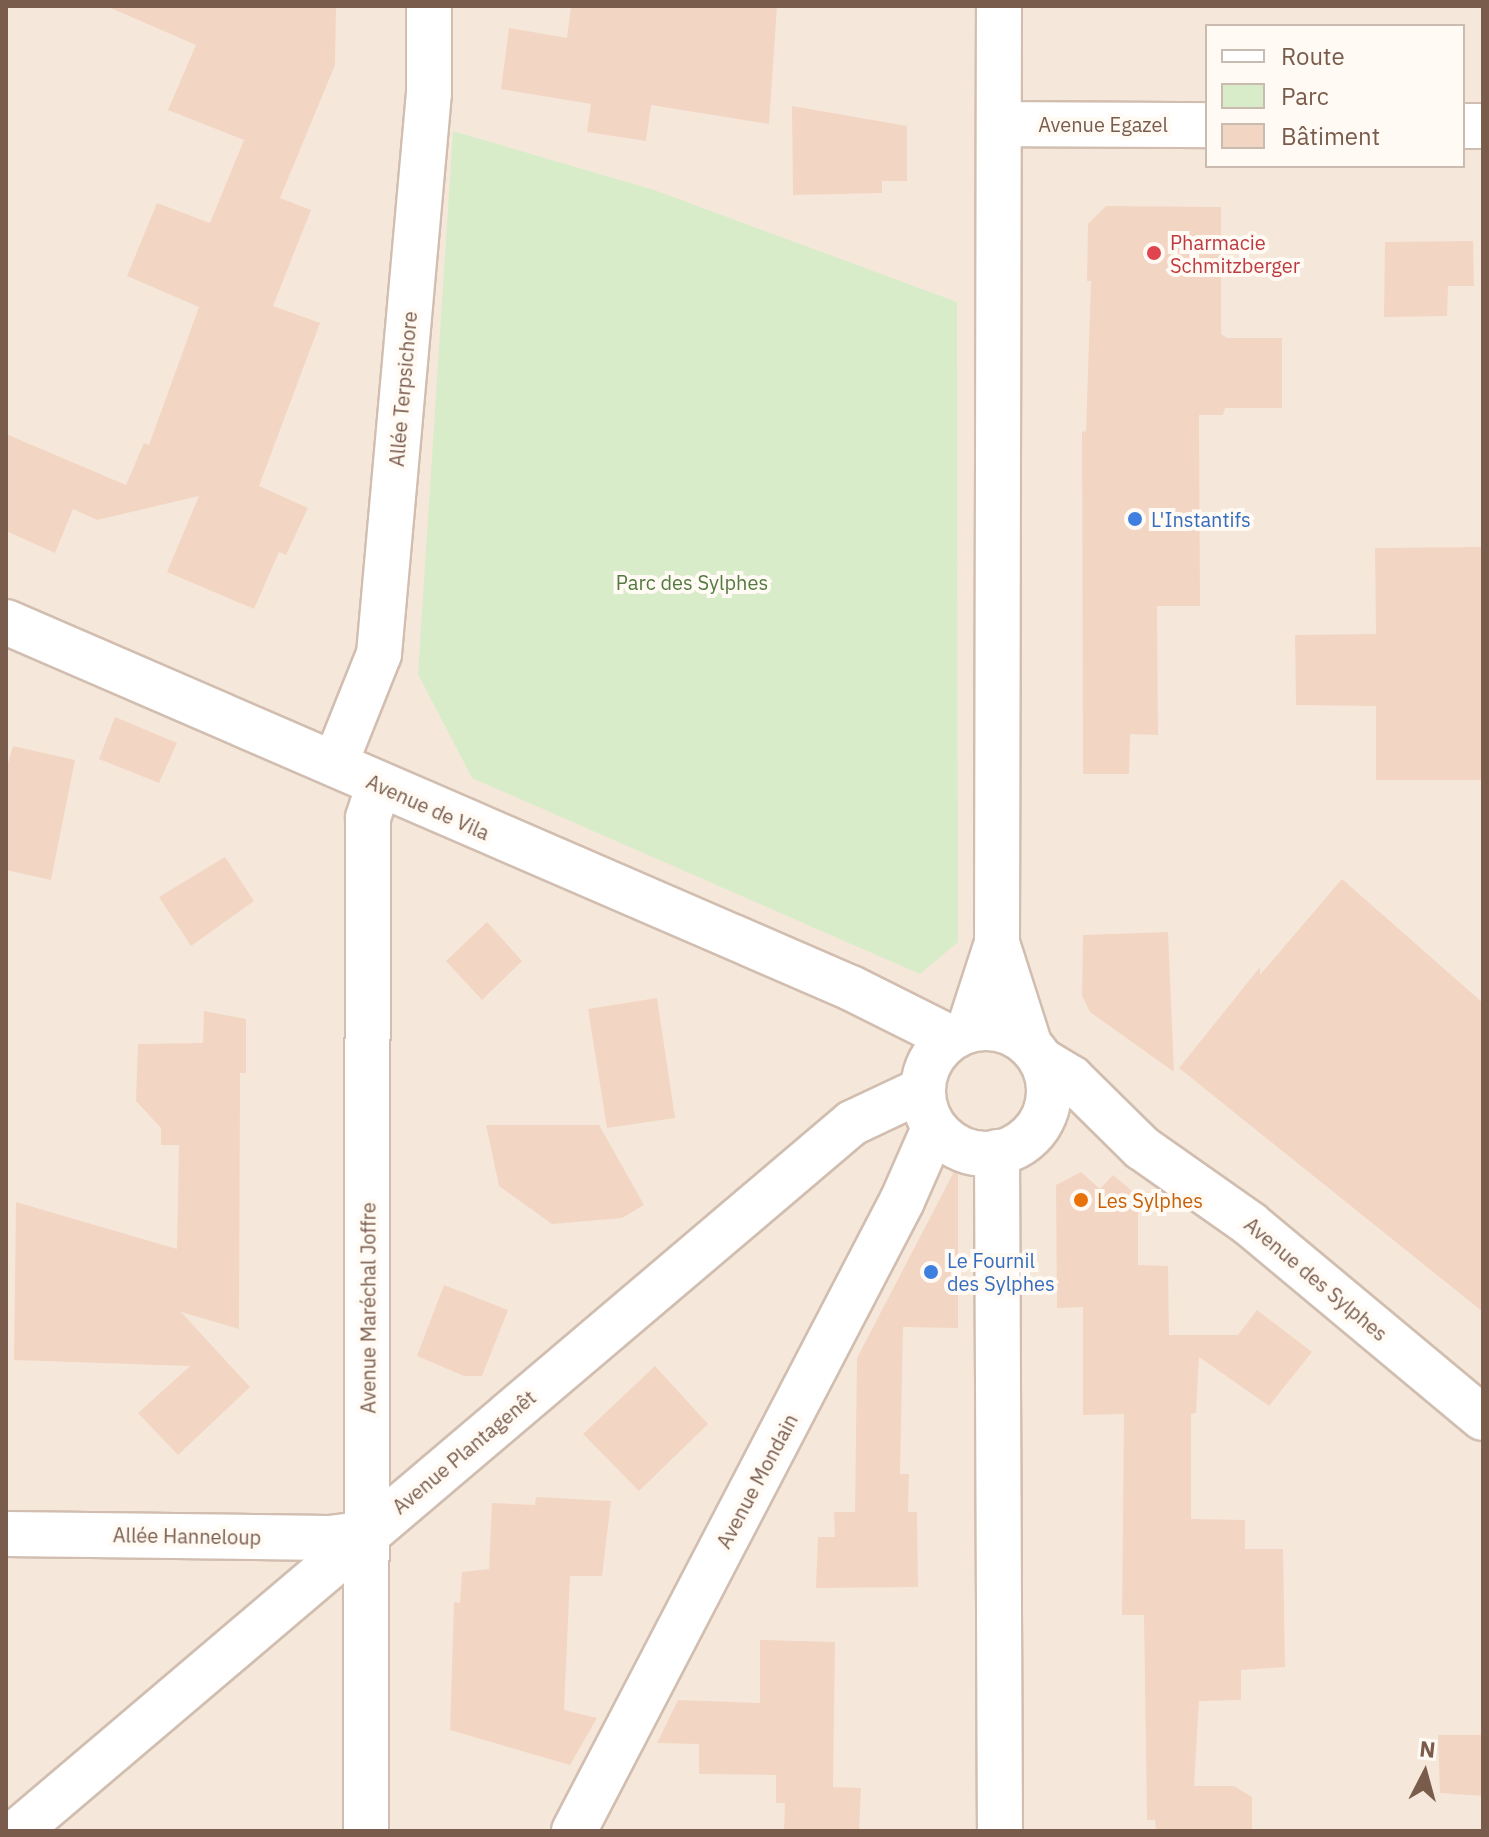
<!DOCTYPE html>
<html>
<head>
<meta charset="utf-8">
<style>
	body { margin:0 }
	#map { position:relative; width:1489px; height:1837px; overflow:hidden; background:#fdf6ec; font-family:"IBM Plex Sans",sans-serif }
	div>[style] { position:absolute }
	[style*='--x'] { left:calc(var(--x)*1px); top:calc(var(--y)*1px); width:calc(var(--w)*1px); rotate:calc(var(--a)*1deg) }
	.residential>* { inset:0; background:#f5e8da }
	.green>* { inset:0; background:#d8ecc9 }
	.building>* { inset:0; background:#f3d5c3 }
	.roads { filter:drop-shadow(2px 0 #d1beb0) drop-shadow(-2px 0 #d1beb0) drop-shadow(0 2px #d1beb0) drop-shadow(0 -2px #d1beb0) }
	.minor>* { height:44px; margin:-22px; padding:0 22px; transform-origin:22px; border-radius:22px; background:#fff }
	.minor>.ring { margin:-22px; padding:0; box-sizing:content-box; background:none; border:44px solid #fff; border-radius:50% }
	.dots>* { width:22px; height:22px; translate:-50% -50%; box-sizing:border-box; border:4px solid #fffaf3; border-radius:50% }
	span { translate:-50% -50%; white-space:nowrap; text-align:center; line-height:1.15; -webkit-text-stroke:8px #fffaf3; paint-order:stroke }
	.street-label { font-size:20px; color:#7a5c4d }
	.health-label { font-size:20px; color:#be3a42 }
	.left { translate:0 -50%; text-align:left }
	.shop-label { font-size:20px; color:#366cbe }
	.park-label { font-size:20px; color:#537a41 }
	.food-label { font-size:20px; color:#c56008 }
	.frame { position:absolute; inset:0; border:8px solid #7a5c4d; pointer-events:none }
	.legend { position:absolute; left:1205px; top:24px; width:260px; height:144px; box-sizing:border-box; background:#fffaf3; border:2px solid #cabbb1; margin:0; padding:10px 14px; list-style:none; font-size:24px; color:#7a5c4d }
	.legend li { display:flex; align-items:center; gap:16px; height:40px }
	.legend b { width:40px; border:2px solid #cabbb1 }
	.north { position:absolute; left:1385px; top:1733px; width:80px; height:80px; -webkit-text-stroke:6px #fffaf3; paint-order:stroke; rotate:6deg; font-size:22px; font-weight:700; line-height:32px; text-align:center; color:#7a5c4d }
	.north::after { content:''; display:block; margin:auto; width:28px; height:36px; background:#7a5c4d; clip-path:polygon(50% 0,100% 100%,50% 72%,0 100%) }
</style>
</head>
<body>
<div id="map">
	<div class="residential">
		<i style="clip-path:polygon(evenodd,6px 6px,1483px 6px,1483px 1831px,6px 1831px,6px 6px,1207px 26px,1463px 26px,1463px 166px,1207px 166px,1207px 26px)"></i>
	</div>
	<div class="green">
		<i style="clip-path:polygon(453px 131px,654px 190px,957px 302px,958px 942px,920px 974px,472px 778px,418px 674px)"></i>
	</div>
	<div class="building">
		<i style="clip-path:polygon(106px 6px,336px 6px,335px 65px,280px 198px,311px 210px,273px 306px,320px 323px,259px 486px,308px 508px,286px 555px,279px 552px,254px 609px,167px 572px,199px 496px,97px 520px,73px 509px,55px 553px,6px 531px,6px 434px,126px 485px,144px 443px,149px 445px,199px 307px,127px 276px,157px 203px,210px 223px,244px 140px,168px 110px,196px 45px)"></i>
		<i style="clip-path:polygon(571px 6px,777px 6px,769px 124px,651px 105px,646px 141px,587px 132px,591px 104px,501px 89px,509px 28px,567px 38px)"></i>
		<i style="clip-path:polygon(792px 106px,907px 126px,907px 181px,882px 181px,882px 193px,793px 195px)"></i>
		<i style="clip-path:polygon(1106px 206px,1221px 207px,1221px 334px,1227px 338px,1282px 338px,1282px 408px,1225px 408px,1223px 415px,1199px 415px,1200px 606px,1157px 606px,1158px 735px,1130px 734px,1129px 774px,1083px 774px,1082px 432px,1086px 431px,1091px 281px,1087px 281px,1088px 224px)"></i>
		<i style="clip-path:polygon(1473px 241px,1474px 286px,1448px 286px,1447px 316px,1384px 317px,1385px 242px)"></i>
		<i style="clip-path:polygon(1483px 547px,1483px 780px,1376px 780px,1376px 706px,1296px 705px,1295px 635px,1376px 634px,1375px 548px)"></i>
		<i style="clip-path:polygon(115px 717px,177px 743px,159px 783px,99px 759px)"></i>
		<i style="clip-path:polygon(13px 746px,75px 760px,51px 880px,6px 870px,6px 770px)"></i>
		<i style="clip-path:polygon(225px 857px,254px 901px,191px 946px,159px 897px)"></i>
		<i style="clip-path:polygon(1342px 879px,1483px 1003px,1483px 1312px,1179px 1068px,1260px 967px,1260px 975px)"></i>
		<i style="clip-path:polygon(487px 922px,522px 961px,482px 1000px,446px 961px)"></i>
		<i style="clip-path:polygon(1168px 932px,1174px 1072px,1090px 1012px,1082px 996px,1083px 935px)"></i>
		<i style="clip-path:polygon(657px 998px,675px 1118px,607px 1128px,588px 1009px)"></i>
		<i style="clip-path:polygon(204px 1011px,246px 1019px,246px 1073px,240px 1073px,239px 1329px,181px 1312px,250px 1387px,178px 1455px,138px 1413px,190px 1366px,14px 1360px,16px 1202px,177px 1249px,179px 1145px,161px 1145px,161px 1128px,136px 1101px,138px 1044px,203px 1043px)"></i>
		<i style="clip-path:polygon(486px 1125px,599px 1125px,644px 1205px,622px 1218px,552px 1224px,499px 1186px)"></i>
		<i style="clip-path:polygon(958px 1164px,958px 1328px,903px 1327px,900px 1474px,909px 1474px,908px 1512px,917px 1512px,918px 1587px,816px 1588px,818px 1537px,835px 1537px,834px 1512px,855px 1512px,857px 1358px)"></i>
		<i style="clip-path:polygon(1081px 1172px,1100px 1189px,1113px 1175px,1138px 1196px,1138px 1265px,1168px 1266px,1169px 1335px,1238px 1335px,1257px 1310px,1312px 1352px,1269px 1406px,1199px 1357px,1196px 1413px,1191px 1414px,1191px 1519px,1245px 1520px,1245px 1549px,1283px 1549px,1285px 1667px,1241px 1670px,1241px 1700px,1199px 1701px,1194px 1786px,1234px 1786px,1252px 1797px,1252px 1831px,1156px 1831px,1155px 1820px,1147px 1820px,1144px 1615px,1122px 1615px,1124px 1414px,1083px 1415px,1083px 1307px,1057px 1308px,1056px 1185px)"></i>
		<i style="clip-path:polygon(444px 1285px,508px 1310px,482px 1376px,464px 1376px,417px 1356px)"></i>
		<i style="clip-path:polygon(655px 1366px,708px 1424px,639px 1491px,583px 1434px)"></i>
		<i style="clip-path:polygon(536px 1497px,611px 1501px,602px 1576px,570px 1576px,564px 1710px,597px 1718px,570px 1765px,450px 1730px,454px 1602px,460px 1603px,462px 1572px,489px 1569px,492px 1503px,535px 1505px)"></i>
		<i style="clip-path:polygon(760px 1640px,835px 1642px,833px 1787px,861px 1788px,859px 1831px,784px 1831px,785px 1803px,776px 1803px,776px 1775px,699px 1774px,699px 1744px,657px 1743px,678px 1700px,760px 1703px)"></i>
		<i style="clip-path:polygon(1438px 1735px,1483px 1735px,1483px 1796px,1440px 1793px)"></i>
	</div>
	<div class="roads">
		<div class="minor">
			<i style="--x:999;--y:124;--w:208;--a:0.3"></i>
			<i style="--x:1463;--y:126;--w:20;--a:0"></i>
			<i style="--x:6;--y:622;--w:921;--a:23.42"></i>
			<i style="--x:851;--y:988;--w:112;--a:26.6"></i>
			<i style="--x:335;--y:764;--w:118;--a:-68.2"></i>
			<i style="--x:379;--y:654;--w:563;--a:-84.91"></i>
			<i style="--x:429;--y:93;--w:87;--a:-90"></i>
			<i style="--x:997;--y:943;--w:105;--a:72.3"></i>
			<i class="ring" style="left:923px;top:1028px;width:82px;height:82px"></i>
			<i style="--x:969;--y:1029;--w:90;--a:-72"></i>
			<i style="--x:997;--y:943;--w:937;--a:-89.88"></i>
			<i style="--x:1043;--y:1061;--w:33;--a:31"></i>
			<i style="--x:1071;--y:1078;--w:100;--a:44.6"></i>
			<i style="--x:1142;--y:1148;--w:132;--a:35.1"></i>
			<i style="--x:1250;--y:1224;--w:303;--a:39.8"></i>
			<i style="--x:997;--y:1152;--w:679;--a:89.75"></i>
			<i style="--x:6;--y:1534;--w:323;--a:0.7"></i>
			<i style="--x:329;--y:1538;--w:39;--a:-7"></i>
			<i style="--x:18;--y:1831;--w:1094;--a:-40.33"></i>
			<i style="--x:852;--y:1123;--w:77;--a:-25.2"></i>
			<i style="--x:366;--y:1831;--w:1013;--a:-89.89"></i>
			<i style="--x:368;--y:818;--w:33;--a:-72"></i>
			<i style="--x:574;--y:1831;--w:710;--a:-62.5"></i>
			<i style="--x:902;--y:1201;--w:80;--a:-66.3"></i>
		</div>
	</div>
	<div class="dots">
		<i style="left:1154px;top:253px;background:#e0444e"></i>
		<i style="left:1135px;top:519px;background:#3f7fe0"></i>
		<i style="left:1081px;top:1200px;background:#e8710a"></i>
		<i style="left:931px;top:1272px;background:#3f7fe0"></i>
	</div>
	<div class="street-label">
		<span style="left:1103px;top:124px">Avenue Egazel</span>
		<span style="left:403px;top:389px;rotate:-85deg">Allée Terpsichore</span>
		<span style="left:428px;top:807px;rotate:24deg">Avenue de Vila</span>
		<span style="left:1316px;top:1279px;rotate:40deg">Avenue des Sylphes</span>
		<span style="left:368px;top:1308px;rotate:-90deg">Avenue Maréchal Joffre</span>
		<span style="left:464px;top:1452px;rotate:-40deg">Avenue Plantagenêt</span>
		<span style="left:757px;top:1481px;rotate:-62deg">Avenue Mondain</span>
		<span style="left:187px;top:1536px;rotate:1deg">Allée Hanneloup</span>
	</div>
	<div class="health-label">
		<span class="left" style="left:1170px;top:254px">Pharmacie<br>Schmitzberger</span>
	</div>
	<div class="shop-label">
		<span class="left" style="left:1151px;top:519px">L'Instantifs</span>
		<span class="left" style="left:947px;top:1272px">Le Fournil<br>des Sylphes</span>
	</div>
	<div class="park-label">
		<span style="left:692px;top:582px">Parc des Sylphes</span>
	</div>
	<div class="food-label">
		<span class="left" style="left:1097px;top:1200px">Les Sylphes</span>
	</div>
	<div class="frame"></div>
	<ul class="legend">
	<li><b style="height:10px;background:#fff"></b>Route</li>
	<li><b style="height:22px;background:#d8ecc9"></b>Parc</li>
	<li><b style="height:22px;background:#f3d5c3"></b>Bâtiment</li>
	</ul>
	<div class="north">N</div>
</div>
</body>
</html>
